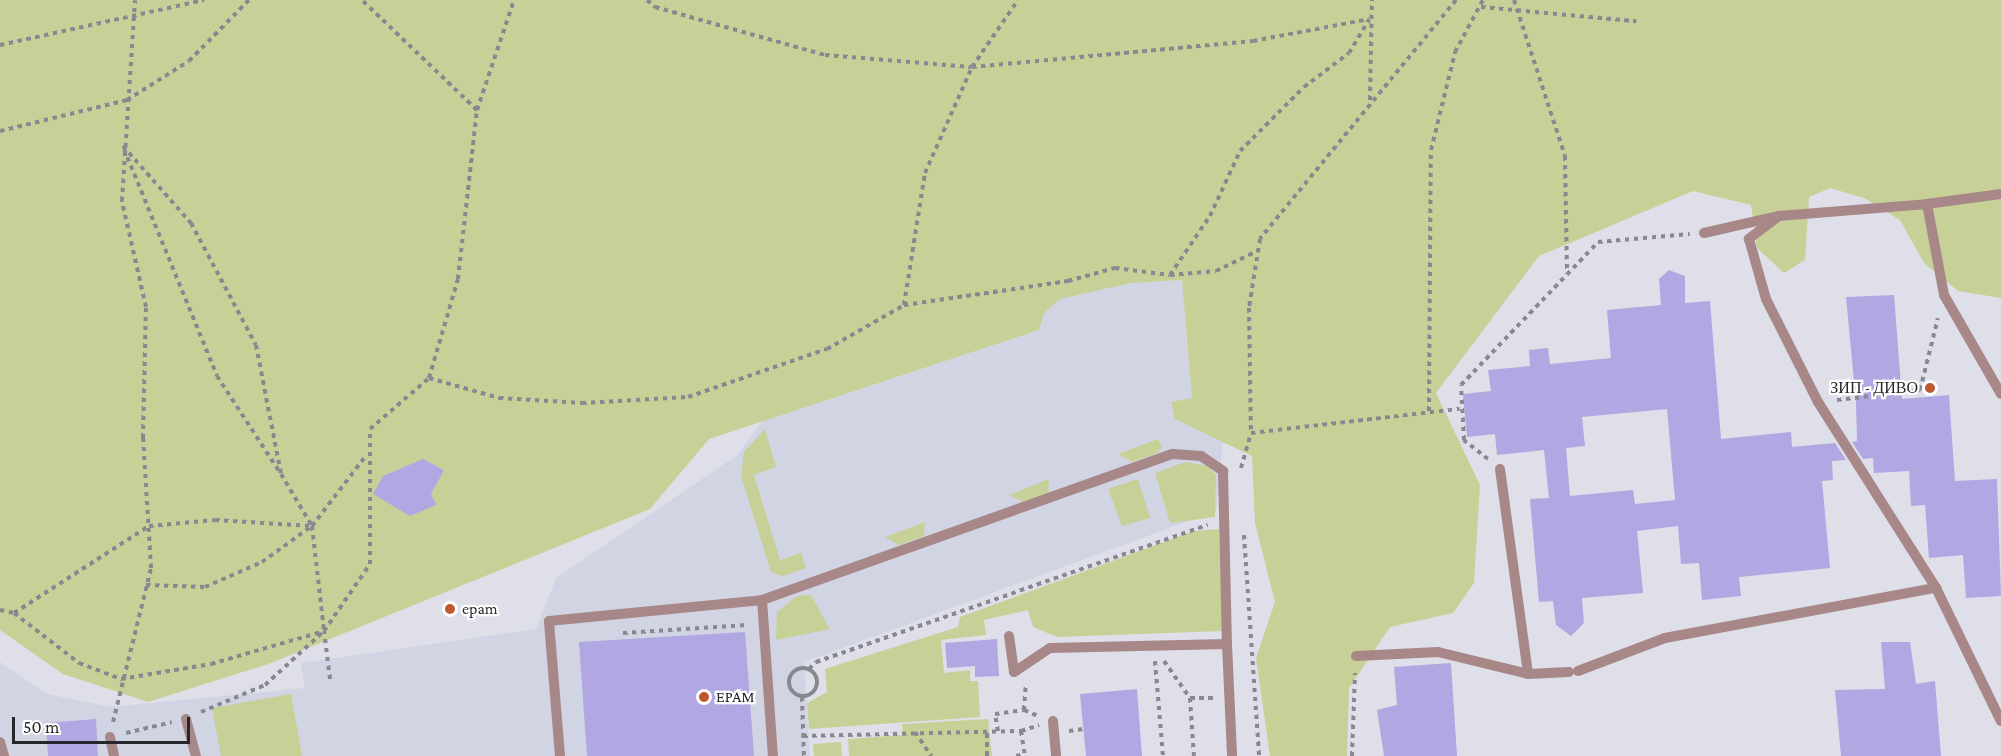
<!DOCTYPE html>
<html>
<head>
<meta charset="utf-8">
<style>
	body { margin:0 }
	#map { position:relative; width:2001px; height:756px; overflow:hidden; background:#dedfe8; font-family:"Crimson Pro",serif }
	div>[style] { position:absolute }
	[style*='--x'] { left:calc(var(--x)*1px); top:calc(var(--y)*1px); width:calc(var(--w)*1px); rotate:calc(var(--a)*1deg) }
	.built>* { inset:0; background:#d1d4e3 }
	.green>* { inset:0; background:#c7d197 }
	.building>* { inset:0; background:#b1a7e3 }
	.path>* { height:4px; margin-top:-2px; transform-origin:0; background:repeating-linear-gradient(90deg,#888990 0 4.5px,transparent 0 9px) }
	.path>.ring { margin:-2px; padding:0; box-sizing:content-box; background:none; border:4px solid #888990; border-radius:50% }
	.lane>* { height:10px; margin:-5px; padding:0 5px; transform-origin:5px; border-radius:5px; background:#a78788 }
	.dots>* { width:16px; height:16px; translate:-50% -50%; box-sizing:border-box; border:3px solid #fff; border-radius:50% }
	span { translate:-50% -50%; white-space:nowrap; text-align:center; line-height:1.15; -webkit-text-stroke:4.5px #fff; paint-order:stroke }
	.poi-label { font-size:16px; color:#26272a }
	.right { translate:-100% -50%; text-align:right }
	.left { translate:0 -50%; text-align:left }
	.scale { position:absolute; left:12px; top:717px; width:178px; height:27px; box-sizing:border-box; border:3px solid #26272a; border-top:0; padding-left:8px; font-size:18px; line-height:21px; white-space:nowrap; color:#26272a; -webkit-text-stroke:4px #fff; paint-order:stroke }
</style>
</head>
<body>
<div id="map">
	<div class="built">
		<i style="clip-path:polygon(1183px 280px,1187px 350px,1224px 431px,1216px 511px,804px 662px,810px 756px,0 756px,0 662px,47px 694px,111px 707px,305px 688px,301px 663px,536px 629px,556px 578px,736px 456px,763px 421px,1039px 330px,1044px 313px,1060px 299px,1131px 283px)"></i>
	</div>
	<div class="green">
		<i style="clip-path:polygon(0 0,2001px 0,2001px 298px,1958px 291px,1924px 263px,1900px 220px,1864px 198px,1830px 188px,1809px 197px,1805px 260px,1784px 273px,1757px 248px,1751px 205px,1693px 191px,1539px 256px,1436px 393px,1480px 485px,1474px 583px,1453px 613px,1390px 627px,1349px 688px,1347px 756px,1270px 756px,1256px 658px,1275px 602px,1255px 523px,1252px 456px,1175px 419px,1171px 402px,1192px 398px,1182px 280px,1131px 283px,1060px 299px,1044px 313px,1039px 330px,709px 439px,650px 509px,271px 663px,148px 702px,63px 674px,0 630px)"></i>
		<i style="clip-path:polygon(765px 429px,776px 467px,754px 475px,780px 560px,801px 553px,806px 568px,783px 576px,771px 572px,741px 476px,744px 452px)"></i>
		<i style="clip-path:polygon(1158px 439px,1162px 447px,1157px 453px,1132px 462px,1118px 454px)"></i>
		<i style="clip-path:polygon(1185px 462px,1208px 466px,1216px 475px,1215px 517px,1170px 523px,1155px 473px)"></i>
		<i style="clip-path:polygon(1049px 479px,1048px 494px,1023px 502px,1009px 495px)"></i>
		<i style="clip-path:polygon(1138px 479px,1150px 518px,1122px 526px,1108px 489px)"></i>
		<i style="clip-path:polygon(925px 522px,924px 536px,899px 545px,885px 537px)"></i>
		<i style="clip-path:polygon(1219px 529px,1223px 631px,1057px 637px,1033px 627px,1028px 610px,984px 620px,986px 635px,941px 640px,944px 673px,970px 670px,970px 681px,978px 681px,980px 717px,809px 729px,807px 703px,827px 692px,825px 669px,958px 627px,960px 617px,1194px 531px)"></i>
		<i style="clip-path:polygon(811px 595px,830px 629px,776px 640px,777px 612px,797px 596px)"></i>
		<i style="clip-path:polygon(291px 694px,302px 756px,221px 756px,212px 708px)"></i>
		<i style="clip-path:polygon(988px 719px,992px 756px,849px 756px,848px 739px,903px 735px,902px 724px)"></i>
		<i style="clip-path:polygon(841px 742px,842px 756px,814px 756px,813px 744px)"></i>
	</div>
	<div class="building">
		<i style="clip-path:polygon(evenodd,1669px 270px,1685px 276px,1685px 303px,1710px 301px,1721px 439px,1791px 432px,1792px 447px,1835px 443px,1846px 460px,1832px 461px,1833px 480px,1822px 481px,1830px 568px,1739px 577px,1741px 596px,1702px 600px,1699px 563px,1681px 564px,1678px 526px,1637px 531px,1643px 593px,1582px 598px,1584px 623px,1571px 636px,1556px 625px,1553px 601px,1539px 602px,1530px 499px,1549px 498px,1544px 450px,1497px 455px,1495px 434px,1467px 437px,1463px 394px,1491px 391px,1488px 370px,1530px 366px,1529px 350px,1548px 348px,1550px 364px,1611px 358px,1607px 310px,1661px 305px,1659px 279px,1669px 270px,1667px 409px,1675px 500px,1635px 504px,1633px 490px,1570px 496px,1566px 448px,1585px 446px,1582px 417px,1667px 409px)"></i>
		<i style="clip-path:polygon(1894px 295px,1902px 399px,1949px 395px,1955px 481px,1997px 479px,2001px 596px,1966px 598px,1963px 555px,1929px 558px,1925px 505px,1911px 506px,1909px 471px,1874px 473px,1873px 458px,1863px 459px,1852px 442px,1857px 441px,1856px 402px,1846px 297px)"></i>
		<i style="clip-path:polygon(423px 459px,444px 470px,431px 494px,436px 505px,410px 516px,373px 494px,383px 476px)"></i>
		<i style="clip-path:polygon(745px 632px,754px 756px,587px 756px,579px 642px)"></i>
		<i style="clip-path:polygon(997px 639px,999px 676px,975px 677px,975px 666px,947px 668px,945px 643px)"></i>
		<i style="clip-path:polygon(1881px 642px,1910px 642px,1916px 684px,1935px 681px,1941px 756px,1841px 756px,1835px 690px,1885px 689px)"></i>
		<i style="clip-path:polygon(1451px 663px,1457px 756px,1384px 756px,1377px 710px,1397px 705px,1394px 667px)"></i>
		<i style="clip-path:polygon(1137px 689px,1142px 756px,1086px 756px,1080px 694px)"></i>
		<i style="clip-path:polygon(96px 719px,98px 756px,48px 756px,46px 723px)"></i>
	</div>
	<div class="path">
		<i style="--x:647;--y:0;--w:11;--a:41"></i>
		<i style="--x:655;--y:7;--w:177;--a:15.8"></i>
		<i style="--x:825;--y:55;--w:147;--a:4.7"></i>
		<i style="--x:972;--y:67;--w:282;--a:-5.3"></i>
		<i style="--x:1253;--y:41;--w:118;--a:-10.7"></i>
		<i style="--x:1456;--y:0;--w:309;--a:129.4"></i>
		<i style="--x:1260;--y:239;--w:70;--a:99.1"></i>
		<i style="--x:1249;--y:308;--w:125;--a:89.1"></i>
		<i style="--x:1251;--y:433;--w:210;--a:-6.6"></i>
		<i style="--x:1514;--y:0;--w:164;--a:71.9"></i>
		<i style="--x:1565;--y:156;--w:118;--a:89"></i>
		<i style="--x:1481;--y:7;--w:156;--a:5.2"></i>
		<i style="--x:0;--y:45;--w:209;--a:-12.4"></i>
		<i style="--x:1370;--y:100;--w:100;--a:-88.9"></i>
		<i style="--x:477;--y:110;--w:116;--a:-71.4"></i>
		<i style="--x:0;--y:131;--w:131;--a:-13.7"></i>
		<i style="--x:127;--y:100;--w:73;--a:-32.2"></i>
		<i style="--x:189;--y:61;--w:86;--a:-45.5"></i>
		<i style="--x:123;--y:146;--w:103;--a:48.6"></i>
		<i style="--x:191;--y:223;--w:138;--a:62"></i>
		<i style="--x:256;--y:345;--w:131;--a:79"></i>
		<i style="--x:281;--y:474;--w:61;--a:59.2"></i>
		<i style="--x:312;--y:526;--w:106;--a:83.5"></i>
		<i style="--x:124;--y:149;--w:245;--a:67.7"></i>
		<i style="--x:217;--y:376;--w:113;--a:56.9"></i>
		<i style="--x:1170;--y:275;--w:71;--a:-55.9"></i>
		<i style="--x:1210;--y:216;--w:72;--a:-65.2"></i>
		<i style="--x:1240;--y:151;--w:91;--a:-45"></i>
		<i style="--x:1304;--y:87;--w:56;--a:-37.1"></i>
		<i style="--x:1349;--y:53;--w:39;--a:-59"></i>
		<i style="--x:904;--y:305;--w:134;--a:-81"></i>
		<i style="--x:925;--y:173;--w:116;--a:-66.1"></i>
		<i style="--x:972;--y:67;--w:81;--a:-55.5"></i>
		<i style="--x:429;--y:378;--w:73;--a:15.9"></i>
		<i style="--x:499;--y:398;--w:83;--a:3.4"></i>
		<i style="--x:582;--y:403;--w:106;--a:-3.2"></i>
		<i style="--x:688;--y:397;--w:147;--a:-19.1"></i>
		<i style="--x:827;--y:349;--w:89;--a:-29.7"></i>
		<i style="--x:904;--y:305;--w:166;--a:-8.3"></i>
		<i style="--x:1068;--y:281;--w:49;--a:-15.5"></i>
		<i style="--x:1115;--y:268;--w:55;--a:7.3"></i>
		<i style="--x:1170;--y:275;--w:46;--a:-5"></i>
		<i style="--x:1216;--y:271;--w:46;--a:-26"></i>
		<i style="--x:1837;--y:400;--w:84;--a:-6.9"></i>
		<i style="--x:1920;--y:390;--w:74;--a:-76"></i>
		<i style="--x:1429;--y:411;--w:261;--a:-89.6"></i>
		<i style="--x:1431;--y:150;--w:101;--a:-76.2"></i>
		<i style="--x:1455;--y:52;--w:59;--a:-61.7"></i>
		<i style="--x:1488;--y:459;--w:31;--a:-142"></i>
		<i style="--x:1464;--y:440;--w:55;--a:-93.1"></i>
		<i style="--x:1461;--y:385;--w:198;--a:-46.2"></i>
		<i style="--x:1598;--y:242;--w:92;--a:-5"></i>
		<i style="--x:1241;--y:468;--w:36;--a:-74"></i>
		<i style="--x:1244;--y:535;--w:222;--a:86.1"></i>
		<i style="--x:146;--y:585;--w:59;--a:1.9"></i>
		<i style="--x:205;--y:587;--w:62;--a:-23.7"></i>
		<i style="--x:262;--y:562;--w:62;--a:-35.8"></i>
		<i style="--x:312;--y:526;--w:87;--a:-52.5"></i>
		<i style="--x:0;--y:610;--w:14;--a:12"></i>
		<i style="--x:14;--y:613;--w:82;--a:37.6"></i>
		<i style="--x:79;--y:663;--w:45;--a:20.9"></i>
		<i style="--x:121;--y:679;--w:91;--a:-9.5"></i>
		<i style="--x:211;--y:664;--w:115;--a:-16.2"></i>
		<i style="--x:14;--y:613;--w:161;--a:-32.8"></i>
		<i style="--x:149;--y:526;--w:66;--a:-5.2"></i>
		<i style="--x:215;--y:520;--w:97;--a:3.5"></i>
		<i style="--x:623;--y:633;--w:124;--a:-3.7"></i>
		<i style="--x:1155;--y:661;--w:95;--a:85.2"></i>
		<i style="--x:1164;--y:661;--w:45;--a:54.9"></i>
		<i style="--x:1190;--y:698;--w:58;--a:86.1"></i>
		<i class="ring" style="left:789px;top:668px;width:24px;height:24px"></i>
		<i style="--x:809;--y:669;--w:10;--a:-45"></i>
		<i style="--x:816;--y:662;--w:415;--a:-19.3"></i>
		<i style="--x:330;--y:679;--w:48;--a:-97.1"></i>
		<i style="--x:324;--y:631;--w:81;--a:-55.5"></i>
		<i style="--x:370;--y:564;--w:135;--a:-90"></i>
		<i style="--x:370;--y:429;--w:78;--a:-40.8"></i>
		<i style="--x:429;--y:378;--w:103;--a:-73.7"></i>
		<i style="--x:458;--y:279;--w:170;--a:-83.6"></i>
		<i style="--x:477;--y:110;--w:159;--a:-136.3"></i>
		<i style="--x:802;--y:697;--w:59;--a:88.1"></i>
		<i style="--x:1190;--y:698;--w:23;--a:0"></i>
		<i style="--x:1024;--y:710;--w:15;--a:23"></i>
		<i style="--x:201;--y:712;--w:69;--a:-22.9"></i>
		<i style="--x:265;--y:685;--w:80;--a:-42.5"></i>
		<i style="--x:113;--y:722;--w:159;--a:-76.1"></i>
		<i style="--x:151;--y:568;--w:130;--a:-93.5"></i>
		<i style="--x:143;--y:438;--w:131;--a:-88.7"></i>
		<i style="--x:146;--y:307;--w:109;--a:-102.8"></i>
		<i style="--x:122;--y:201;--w:201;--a:-86.3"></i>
		<i style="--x:998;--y:731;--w:17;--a:-100"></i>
		<i style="--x:995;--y:714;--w:29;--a:-8"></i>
		<i style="--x:1024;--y:710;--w:27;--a:-86"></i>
		<i style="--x:1021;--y:731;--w:25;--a:81"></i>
		<i style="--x:1069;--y:731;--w:14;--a:-8"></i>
		<i style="--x:915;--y:732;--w:29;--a:56"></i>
		<i style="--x:126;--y:733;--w:47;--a:-13.4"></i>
		<i style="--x:803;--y:736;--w:218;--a:-1.3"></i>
		<i style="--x:1021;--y:731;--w:19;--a:-18"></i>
		<i style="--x:987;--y:756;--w:25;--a:-90"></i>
		<i style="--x:1016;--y:756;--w:8;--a:-14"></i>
		<i style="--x:1352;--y:756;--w:83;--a:-87.9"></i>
	</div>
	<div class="lane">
		<i style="--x:2001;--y:194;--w:75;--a:172.3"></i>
		<i style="--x:1927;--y:204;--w:93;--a:79.4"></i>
		<i style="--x:1944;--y:295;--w:114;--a:60.1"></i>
		<i style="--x:1779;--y:216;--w:38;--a:143"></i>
		<i style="--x:1749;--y:239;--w:62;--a:74.2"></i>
		<i style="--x:1766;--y:299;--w:115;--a:63.2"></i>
		<i style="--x:1818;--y:402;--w:220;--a:57.6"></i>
		<i style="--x:1936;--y:588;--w:148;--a:64"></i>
		<i style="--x:1704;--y:233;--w:77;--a:-12.8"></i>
		<i style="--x:1779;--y:216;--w:148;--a:-4.6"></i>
		<i style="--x:1500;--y:469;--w:207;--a:82.2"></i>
		<i style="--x:762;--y:600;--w:156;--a:86"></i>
		<i style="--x:1009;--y:636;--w:36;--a:82"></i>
		<i style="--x:1014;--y:672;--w:43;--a:-33.7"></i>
		<i style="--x:1050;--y:648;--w:177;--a:-1.3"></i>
		<i style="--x:1227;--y:644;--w:112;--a:87.4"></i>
		<i style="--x:1356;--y:656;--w:82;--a:-2.8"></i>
		<i style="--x:1438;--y:652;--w:93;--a:13.7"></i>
		<i style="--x:1528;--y:674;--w:41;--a:-2.8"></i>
		<i style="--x:1578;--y:671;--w:93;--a:-20.8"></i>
		<i style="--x:1665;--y:638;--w:276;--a:-10.5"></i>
		<i style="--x:186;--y:719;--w:38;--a:75"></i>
		<i style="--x:1053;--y:721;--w:35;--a:85"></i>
		<i style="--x:110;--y:737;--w:19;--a:78"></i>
		<i style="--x:0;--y:742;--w:15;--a:74"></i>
		<i style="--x:560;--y:756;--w:135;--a:-94.7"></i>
		<i style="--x:549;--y:621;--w:214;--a:-5.6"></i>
		<i style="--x:762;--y:600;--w:436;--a:-19.6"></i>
		<i style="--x:1173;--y:454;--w:28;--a:4"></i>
		<i style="--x:1201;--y:456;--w:27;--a:34"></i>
		<i style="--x:1223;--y:471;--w:173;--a:88.7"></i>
	</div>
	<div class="dots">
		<i style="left:1930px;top:388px;background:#bf582e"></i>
		<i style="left:450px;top:609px;background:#bf582e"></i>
		<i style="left:704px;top:697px;background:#bf582e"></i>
	</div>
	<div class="poi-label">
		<span class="right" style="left:1918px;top:388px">ЗИП - ДИВО</span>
		<span class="left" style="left:462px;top:609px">epam</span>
		<span class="left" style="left:716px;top:697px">EPAM</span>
	</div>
	<div class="scale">50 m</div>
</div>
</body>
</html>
